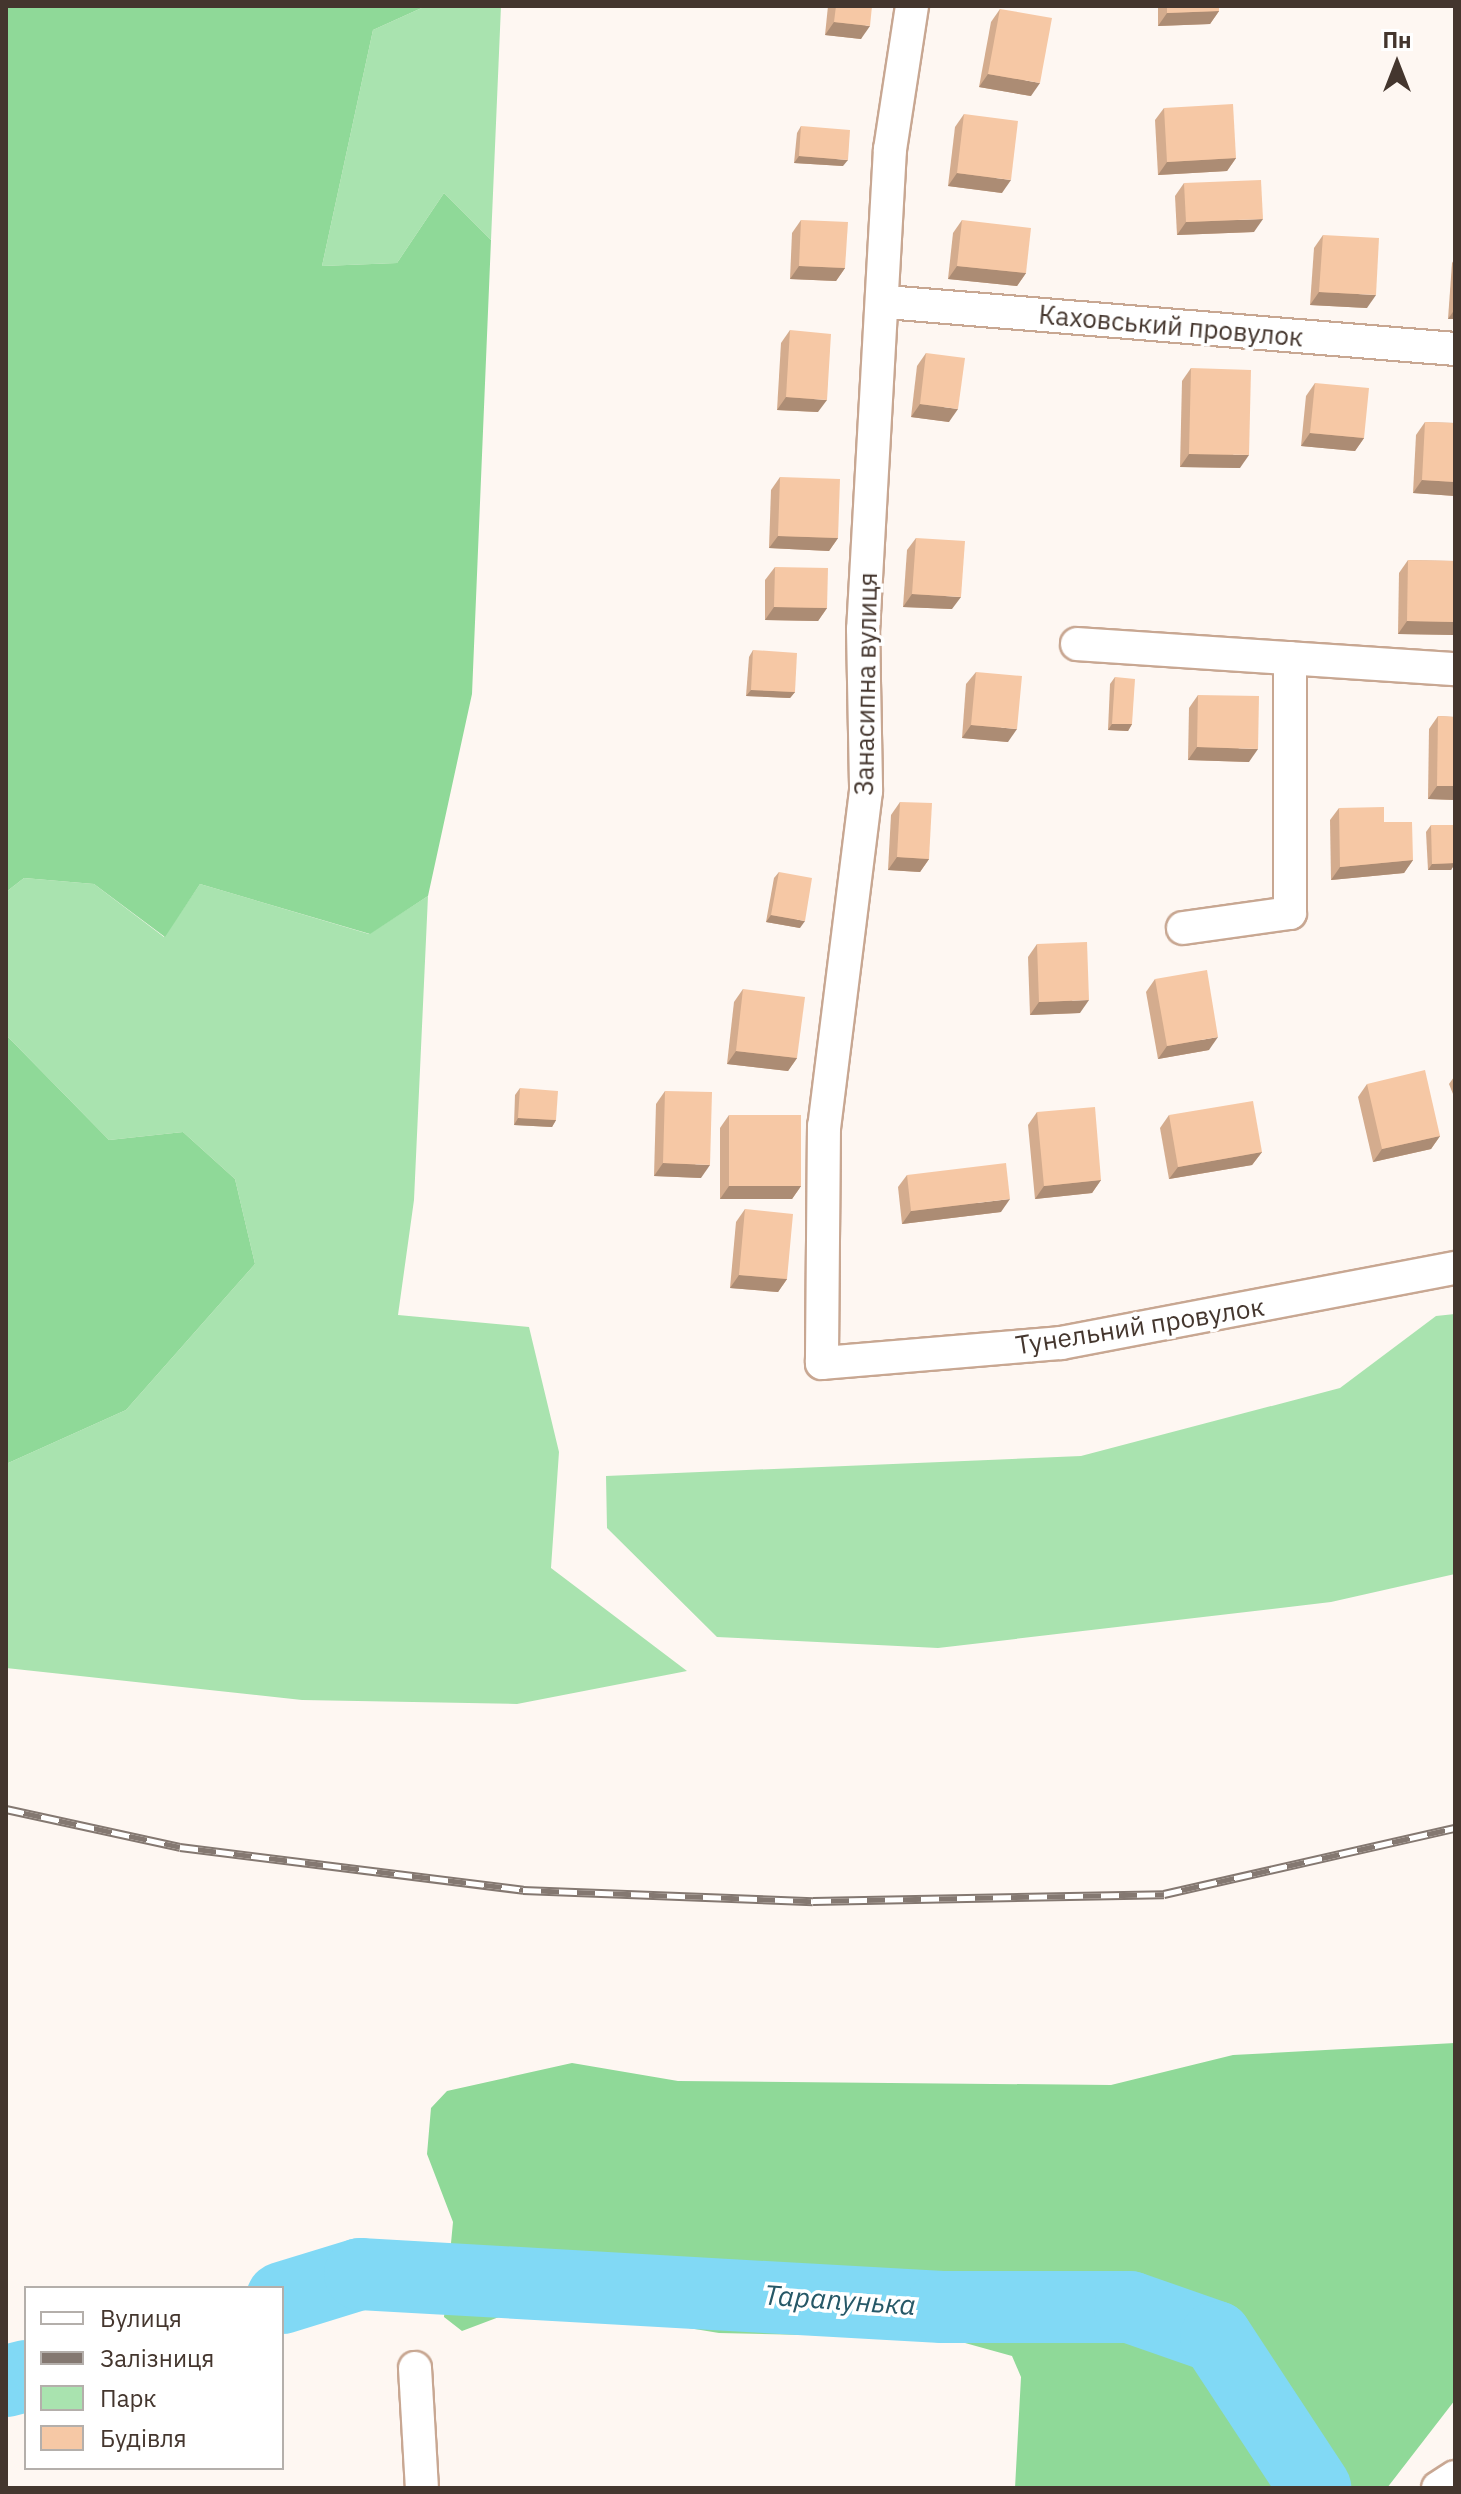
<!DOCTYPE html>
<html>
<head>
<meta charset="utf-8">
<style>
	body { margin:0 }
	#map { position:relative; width:1461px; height:2494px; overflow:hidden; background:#fef7f2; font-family:"IBM Plex Sans",sans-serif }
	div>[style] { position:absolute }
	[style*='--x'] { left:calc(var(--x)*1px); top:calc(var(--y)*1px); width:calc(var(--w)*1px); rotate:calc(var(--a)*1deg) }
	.green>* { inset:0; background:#a9e3af }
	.forest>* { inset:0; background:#8fd998 }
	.river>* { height:72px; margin:-36px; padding:0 36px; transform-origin:36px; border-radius:36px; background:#81d9f5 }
	.roads { filter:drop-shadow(2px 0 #c8a792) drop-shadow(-2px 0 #c8a792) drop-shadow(0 2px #c8a792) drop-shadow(0 -2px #c8a792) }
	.minor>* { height:32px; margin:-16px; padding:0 16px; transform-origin:16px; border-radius:16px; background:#fff }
	.rail>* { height:9px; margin-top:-4.5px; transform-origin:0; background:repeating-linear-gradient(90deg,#fff 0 18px,#847871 0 36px); box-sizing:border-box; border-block:2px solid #847871 }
	.wall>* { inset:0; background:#d4ac8e }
	.shaded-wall>* { inset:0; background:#ac8c74 }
	.building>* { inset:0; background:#f6c8a5 }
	span { translate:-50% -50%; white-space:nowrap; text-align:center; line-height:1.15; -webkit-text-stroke:7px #fff; paint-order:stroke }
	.street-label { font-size:26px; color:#44362e }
	.water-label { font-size:28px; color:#265867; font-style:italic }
	.frame { position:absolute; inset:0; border:8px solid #44362e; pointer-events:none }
	.legend { position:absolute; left:24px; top:2286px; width:260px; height:184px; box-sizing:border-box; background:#fff; border:2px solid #b4afab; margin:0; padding:10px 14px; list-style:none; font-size:24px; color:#44362e }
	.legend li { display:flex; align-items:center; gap:16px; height:40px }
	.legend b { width:40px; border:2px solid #b4afab }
	.north { position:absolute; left:1357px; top:24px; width:80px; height:80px; -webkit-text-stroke:6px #fff; paint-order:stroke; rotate:0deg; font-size:22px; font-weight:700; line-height:32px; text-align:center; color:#44362e }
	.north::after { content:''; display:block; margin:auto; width:28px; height:36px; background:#44362e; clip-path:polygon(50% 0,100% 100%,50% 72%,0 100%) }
</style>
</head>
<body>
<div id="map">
	<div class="green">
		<i style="clip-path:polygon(426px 6px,501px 6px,491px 240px,444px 193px,397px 263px,322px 266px,373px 30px)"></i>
		<i style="clip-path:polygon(24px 878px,94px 884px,164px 937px,200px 884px,369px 934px,428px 896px,414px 1200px,398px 1315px,529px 1327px,559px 1452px,551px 1568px,687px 1671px,517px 1704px,302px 1700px,6px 1668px,6px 1464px,126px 1410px,255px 1264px,235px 1179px,183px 1132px,109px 1140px,6px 1035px,6px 892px)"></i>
		<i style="clip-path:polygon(1455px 1314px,1455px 1574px,1331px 1602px,938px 1648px,717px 1637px,607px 1528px,606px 1476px,1081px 1456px,1340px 1388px,1436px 1316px)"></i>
	</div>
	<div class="forest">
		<i style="clip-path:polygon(6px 6px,426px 6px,373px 30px,322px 266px,397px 263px,444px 193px,491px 240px,472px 694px,428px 896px,370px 934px,200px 884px,165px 937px,94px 884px,24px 878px,6px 892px)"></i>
		<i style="clip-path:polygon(6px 1035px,109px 1140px,183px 1132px,235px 1179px,255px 1264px,126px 1410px,6px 1464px)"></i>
		<i style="clip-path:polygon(1455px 2043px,1455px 2400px,1387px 2488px,1015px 2488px,1021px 2377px,1012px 2356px,947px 2338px,719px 2333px,579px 2310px,507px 2314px,462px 2331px,444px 2317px,453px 2222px,427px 2154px,431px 2108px,447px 2091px,572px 2063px,678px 2081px,1111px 2085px,1233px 2055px)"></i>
	</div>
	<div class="river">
		<i style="--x:282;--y:2298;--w:82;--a:-17.1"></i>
		<i style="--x:360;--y:2274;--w:583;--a:3.25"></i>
		<i style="--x:942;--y:2307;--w:188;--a:0"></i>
		<i style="--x:1130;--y:2307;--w:91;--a:19.2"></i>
		<i style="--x:1216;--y:2337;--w:181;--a:56.7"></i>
		<i style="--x:6;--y:2381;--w:21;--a:-14"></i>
	</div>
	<div class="roads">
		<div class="minor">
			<i style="--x:912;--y:6;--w:145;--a:98.7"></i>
			<i style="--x:890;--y:149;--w:481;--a:93.2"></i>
			<i style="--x:863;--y:629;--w:162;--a:88.9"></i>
			<i style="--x:866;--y:791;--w:338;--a:97.1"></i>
			<i style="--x:824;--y:1126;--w:237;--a:90.5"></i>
			<i style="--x:822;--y:1363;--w:240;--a:-4.8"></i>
			<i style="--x:1061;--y:1343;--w:401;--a:-10.8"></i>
			<i style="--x:886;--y:302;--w:571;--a:4.72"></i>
			<i style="--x:1077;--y:644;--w:379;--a:3.8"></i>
			<i style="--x:1183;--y:928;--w:108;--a:-8"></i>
			<i style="--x:1290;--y:913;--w:255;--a:-90"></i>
			<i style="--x:415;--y:2368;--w:120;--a:86.7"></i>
			<i style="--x:1438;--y:2488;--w:20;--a:-33"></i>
		</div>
	</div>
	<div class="rail">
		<i style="--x:6;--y:1809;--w:178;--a:12.3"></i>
		<i style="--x:180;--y:1847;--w:346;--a:7.1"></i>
		<i style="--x:523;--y:1890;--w:290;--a:2.2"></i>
		<i style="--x:813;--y:1901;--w:351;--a:-1.1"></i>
		<i style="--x:1164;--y:1894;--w:298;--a:-12.8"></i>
	</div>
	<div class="wall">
		<i style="clip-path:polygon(828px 6px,872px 6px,861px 39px,825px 35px)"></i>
		<i style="clip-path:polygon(1158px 6px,1219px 6px,1219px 11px,1210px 24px,1158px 26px)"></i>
		<i style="clip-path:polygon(1000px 9px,1031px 96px,979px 87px,991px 22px)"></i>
		<i style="clip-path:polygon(1164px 108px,1236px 158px,1227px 171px,1158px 175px,1155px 120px)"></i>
		<i style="clip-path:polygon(964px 114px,1002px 193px,948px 186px,955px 127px)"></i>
		<i style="clip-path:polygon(801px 126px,843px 166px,794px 163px,797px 133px)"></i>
		<i style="clip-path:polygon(1184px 183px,1254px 232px,1177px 235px,1175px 196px)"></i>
		<i style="clip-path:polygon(801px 220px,845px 268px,836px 281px,790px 279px,792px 233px)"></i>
		<i style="clip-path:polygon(962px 220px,1026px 273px,1017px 286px,948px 279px,953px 233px)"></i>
		<i style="clip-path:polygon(1323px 235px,1367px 308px,1310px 305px,1314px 248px)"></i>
		<i style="clip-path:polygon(1455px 258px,1455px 319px,1448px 319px,1452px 263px)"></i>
		<i style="clip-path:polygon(790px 330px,818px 412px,777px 410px,781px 343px)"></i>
		<i style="clip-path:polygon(926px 353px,949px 422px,911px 417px,917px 366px)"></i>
		<i style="clip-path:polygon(1191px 368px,1240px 468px,1180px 467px,1182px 381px)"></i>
		<i style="clip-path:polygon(1315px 383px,1364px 438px,1355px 451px,1301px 446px,1306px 396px)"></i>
		<i style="clip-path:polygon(1425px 422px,1455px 423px,1455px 496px,1413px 493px,1416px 435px)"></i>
		<i style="clip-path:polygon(780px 477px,838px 538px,829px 551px,769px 548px,771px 490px)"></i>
		<i style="clip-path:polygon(916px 538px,952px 609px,903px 607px,907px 550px)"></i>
		<i style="clip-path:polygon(1408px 560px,1455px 561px,1455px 635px,1398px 634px,1399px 573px)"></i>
		<i style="clip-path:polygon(775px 567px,827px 608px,818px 621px,765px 620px,765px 580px)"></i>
		<i style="clip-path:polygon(753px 650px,795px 692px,790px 698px,746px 696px,749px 657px)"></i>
		<i style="clip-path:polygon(976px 672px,1008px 742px,962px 738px,966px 684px)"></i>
		<i style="clip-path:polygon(1115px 677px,1132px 724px,1128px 731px,1108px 730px,1110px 684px)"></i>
		<i style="clip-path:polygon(1198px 695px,1249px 762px,1188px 760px,1189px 708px)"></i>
		<i style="clip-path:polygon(1438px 716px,1455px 717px,1455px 800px,1428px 799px,1429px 729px)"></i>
		<i style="clip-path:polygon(900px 802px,929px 859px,920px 872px,888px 870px,891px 815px)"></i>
		<i style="clip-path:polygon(1339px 808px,1384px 822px,1413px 860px,1404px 873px,1331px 880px,1330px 820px)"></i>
		<i style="clip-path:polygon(1431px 825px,1454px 825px,1455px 864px,1451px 870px,1428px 870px,1426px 832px)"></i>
		<i style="clip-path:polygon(779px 872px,800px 928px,766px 922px,774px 878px)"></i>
		<i style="clip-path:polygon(1037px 944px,1080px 1013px,1030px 1015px,1028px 957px)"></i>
		<i style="clip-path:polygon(1155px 979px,1209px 1050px,1158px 1059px,1146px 992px)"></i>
		<i style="clip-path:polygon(743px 989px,797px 1058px,788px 1071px,727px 1064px,734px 1002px)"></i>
		<i style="clip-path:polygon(1454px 1077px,1455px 1077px,1455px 1099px,1449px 1084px)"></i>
		<i style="clip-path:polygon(1367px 1084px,1440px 1136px,1431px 1149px,1373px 1162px,1358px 1097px)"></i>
		<i style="clip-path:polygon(520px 1088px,556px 1120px,552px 1127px,514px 1125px,515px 1095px)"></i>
		<i style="clip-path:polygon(665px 1091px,701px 1178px,654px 1176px,656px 1104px)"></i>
		<i style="clip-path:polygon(1037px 1112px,1101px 1180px,1092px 1193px,1035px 1199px,1028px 1125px)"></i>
		<i style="clip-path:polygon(729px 1115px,801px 1186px,792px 1199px,720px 1199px,720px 1128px)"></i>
		<i style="clip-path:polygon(1169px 1115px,1262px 1152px,1252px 1165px,1169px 1179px,1160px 1128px)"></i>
		<i style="clip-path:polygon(907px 1175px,1001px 1212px,902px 1224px,898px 1187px)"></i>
		<i style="clip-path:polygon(745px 1209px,787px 1279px,778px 1292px,730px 1288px,736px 1222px)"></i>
	</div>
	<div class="shaded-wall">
		<i style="clip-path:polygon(1219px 11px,1210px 24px,1158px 26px,1167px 13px)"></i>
		<i style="clip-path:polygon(834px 22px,870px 26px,861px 39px,825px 35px)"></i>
		<i style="clip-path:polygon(988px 74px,1040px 83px,1031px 96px,979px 87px)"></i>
		<i style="clip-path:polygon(799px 156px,848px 160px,843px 166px,794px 163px)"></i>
		<i style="clip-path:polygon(1236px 158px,1227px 171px,1158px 175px,1167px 162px)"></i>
		<i style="clip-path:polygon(957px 173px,1011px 180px,1002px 193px,948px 186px)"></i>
		<i style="clip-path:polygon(1263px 219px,1254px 232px,1177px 235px,1186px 222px)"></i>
		<i style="clip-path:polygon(799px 266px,845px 268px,836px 281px,790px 279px)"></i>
		<i style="clip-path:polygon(957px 266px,1026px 273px,1017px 286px,948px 279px)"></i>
		<i style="clip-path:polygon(1319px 292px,1376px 295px,1367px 308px,1310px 305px)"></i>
		<i style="clip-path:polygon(1455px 309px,1455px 319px,1448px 319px)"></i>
		<i style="clip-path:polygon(786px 397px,827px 400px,818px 412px,777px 410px)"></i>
		<i style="clip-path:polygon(920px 404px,958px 409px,949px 422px,911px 417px)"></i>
		<i style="clip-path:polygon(1310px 433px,1364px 438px,1355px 451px,1301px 446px)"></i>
		<i style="clip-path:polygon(1189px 454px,1249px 455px,1240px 468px,1180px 467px)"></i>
		<i style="clip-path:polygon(1422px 480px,1455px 482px,1455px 496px,1413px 493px)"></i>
		<i style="clip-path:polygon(778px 536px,838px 538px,829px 551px,769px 548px)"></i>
		<i style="clip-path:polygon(912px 594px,961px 597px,952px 609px,903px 607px)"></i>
		<i style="clip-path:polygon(774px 607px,827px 608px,818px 621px,765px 620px)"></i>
		<i style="clip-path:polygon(1407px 621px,1455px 622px,1455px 635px,1398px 634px)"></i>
		<i style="clip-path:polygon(751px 690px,795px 692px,790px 698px,746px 696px)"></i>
		<i style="clip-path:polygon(1112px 724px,1132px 724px,1128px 731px,1108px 730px)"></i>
		<i style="clip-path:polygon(971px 725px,1017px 729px,1008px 742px,962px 738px)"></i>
		<i style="clip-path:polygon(1197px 747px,1258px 749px,1249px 762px,1188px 760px)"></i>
		<i style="clip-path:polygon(1437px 786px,1455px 786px,1455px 800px,1428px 799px)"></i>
		<i style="clip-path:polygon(897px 857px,929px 859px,920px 872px,888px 870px)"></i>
		<i style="clip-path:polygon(1413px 860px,1404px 873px,1331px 880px,1340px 867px)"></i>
		<i style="clip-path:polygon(1455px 863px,1451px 870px,1428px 870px,1432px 864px)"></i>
		<i style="clip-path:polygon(771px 915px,805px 921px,800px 928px,766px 922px)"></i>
		<i style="clip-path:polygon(1089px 1000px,1080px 1013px,1030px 1015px,1039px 1002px)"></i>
		<i style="clip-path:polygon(1218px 1037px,1209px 1050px,1158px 1059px,1167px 1046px)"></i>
		<i style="clip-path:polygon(736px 1051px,797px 1058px,788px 1071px,727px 1064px)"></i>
		<i style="clip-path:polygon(518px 1118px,556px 1120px,552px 1127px,514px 1125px)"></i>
		<i style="clip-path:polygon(1440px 1136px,1431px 1149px,1373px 1162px,1382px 1149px)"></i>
		<i style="clip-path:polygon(1262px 1152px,1252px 1165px,1169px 1179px,1178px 1167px)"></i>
		<i style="clip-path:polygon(663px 1163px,710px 1165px,701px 1178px,654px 1176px)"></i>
		<i style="clip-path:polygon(1101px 1180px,1092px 1193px,1035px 1199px,1044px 1186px)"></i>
		<i style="clip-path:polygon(729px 1186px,801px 1186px,792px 1199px,720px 1199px)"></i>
		<i style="clip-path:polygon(1010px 1199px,1001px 1212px,902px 1224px,911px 1211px)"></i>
		<i style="clip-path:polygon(739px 1275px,787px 1279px,778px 1292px,730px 1288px)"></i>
	</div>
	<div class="building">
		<i style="clip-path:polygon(836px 6px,872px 6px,870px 26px,834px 22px)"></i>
		<i style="clip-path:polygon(1167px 6px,1219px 6px,1219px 11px,1167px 13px)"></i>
		<i style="clip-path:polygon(1000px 9px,1052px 18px,1040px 83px,988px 74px)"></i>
		<i style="clip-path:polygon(1233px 104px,1236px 158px,1167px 162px,1164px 108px)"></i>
		<i style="clip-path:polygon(964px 114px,1018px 121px,1011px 180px,957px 173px)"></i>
		<i style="clip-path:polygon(801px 126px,850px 130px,848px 160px,799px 156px)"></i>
		<i style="clip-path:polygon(1261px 180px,1263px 219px,1186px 222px,1184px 183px)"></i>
		<i style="clip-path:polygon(801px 220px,848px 222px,845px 268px,799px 266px)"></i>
		<i style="clip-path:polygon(962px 220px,1031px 228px,1026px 273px,957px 266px)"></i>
		<i style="clip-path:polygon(1323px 235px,1379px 238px,1376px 295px,1319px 292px)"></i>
		<i style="clip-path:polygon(790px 330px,831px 334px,827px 400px,786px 397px)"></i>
		<i style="clip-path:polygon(926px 353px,965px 358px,958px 409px,920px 404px)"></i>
		<i style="clip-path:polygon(1191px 368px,1251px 370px,1249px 455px,1189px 454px)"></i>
		<i style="clip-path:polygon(1315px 383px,1369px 388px,1364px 438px,1310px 433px)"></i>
		<i style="clip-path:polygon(1425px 422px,1455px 423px,1455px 482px,1422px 480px)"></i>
		<i style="clip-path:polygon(780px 477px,840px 479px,838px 538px,778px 536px)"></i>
		<i style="clip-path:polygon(916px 538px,965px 541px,961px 597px,912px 594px)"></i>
		<i style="clip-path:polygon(1408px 560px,1455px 561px,1455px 622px,1407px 621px)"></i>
		<i style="clip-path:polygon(775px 567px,828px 568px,827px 608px,774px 607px)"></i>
		<i style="clip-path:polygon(753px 650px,797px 653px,795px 692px,751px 690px)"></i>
		<i style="clip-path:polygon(976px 672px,1022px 676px,1017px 729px,971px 725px)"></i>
		<i style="clip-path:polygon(1115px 677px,1135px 679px,1132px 724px,1112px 724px)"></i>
		<i style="clip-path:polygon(1198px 695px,1259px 696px,1258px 749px,1197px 747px)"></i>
		<i style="clip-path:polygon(1438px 716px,1455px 717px,1455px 786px,1437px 786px)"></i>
		<i style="clip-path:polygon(900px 802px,932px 803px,929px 859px,897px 857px)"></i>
		<i style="clip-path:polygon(1384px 807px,1384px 822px,1412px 822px,1413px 860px,1340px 867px,1339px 808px)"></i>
		<i style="clip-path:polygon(1431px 825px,1454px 825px,1455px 863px,1432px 864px)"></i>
		<i style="clip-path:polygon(779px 872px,812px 878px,805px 921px,771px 915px)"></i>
		<i style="clip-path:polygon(1087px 942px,1089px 1000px,1039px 1002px,1037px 944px)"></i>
		<i style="clip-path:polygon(1207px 970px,1218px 1037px,1167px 1046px,1155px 979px)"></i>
		<i style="clip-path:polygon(743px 989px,805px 997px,797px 1058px,736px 1051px)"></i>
		<i style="clip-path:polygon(1425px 1070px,1440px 1136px,1382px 1149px,1367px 1084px)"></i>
		<i style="clip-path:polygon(520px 1088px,558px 1091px,556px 1120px,518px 1118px)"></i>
		<i style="clip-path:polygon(665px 1091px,712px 1092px,710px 1165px,663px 1163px)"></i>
		<i style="clip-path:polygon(1253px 1101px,1262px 1152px,1178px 1167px,1169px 1115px)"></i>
		<i style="clip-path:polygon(1095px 1107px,1101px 1180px,1044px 1186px,1037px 1112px)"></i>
		<i style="clip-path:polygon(729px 1115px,801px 1115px,801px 1186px,729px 1186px)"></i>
		<i style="clip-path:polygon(1006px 1163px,1010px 1199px,911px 1211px,907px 1175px)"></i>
		<i style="clip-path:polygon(745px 1209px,793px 1214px,787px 1279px,739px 1275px)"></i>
	</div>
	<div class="street-label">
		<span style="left:1171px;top:326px;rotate:5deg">Каховський провулок</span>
		<span style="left:866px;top:684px;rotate:-89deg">Занасипна вулиця</span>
		<span style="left:1140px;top:1326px;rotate:-9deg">Тунельний провулок</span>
	</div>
	<div class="water-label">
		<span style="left:840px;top:2300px;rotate:4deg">Тарапунька</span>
	</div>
	<div class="frame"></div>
	<ul class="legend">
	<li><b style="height:10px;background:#fff"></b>Вулиця</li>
	<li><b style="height:10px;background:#847871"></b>Залізниця</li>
	<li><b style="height:22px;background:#a9e3af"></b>Парк</li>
	<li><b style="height:22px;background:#f6c8a5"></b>Будівля</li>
	</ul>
	<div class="north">Пн</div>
</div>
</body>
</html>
